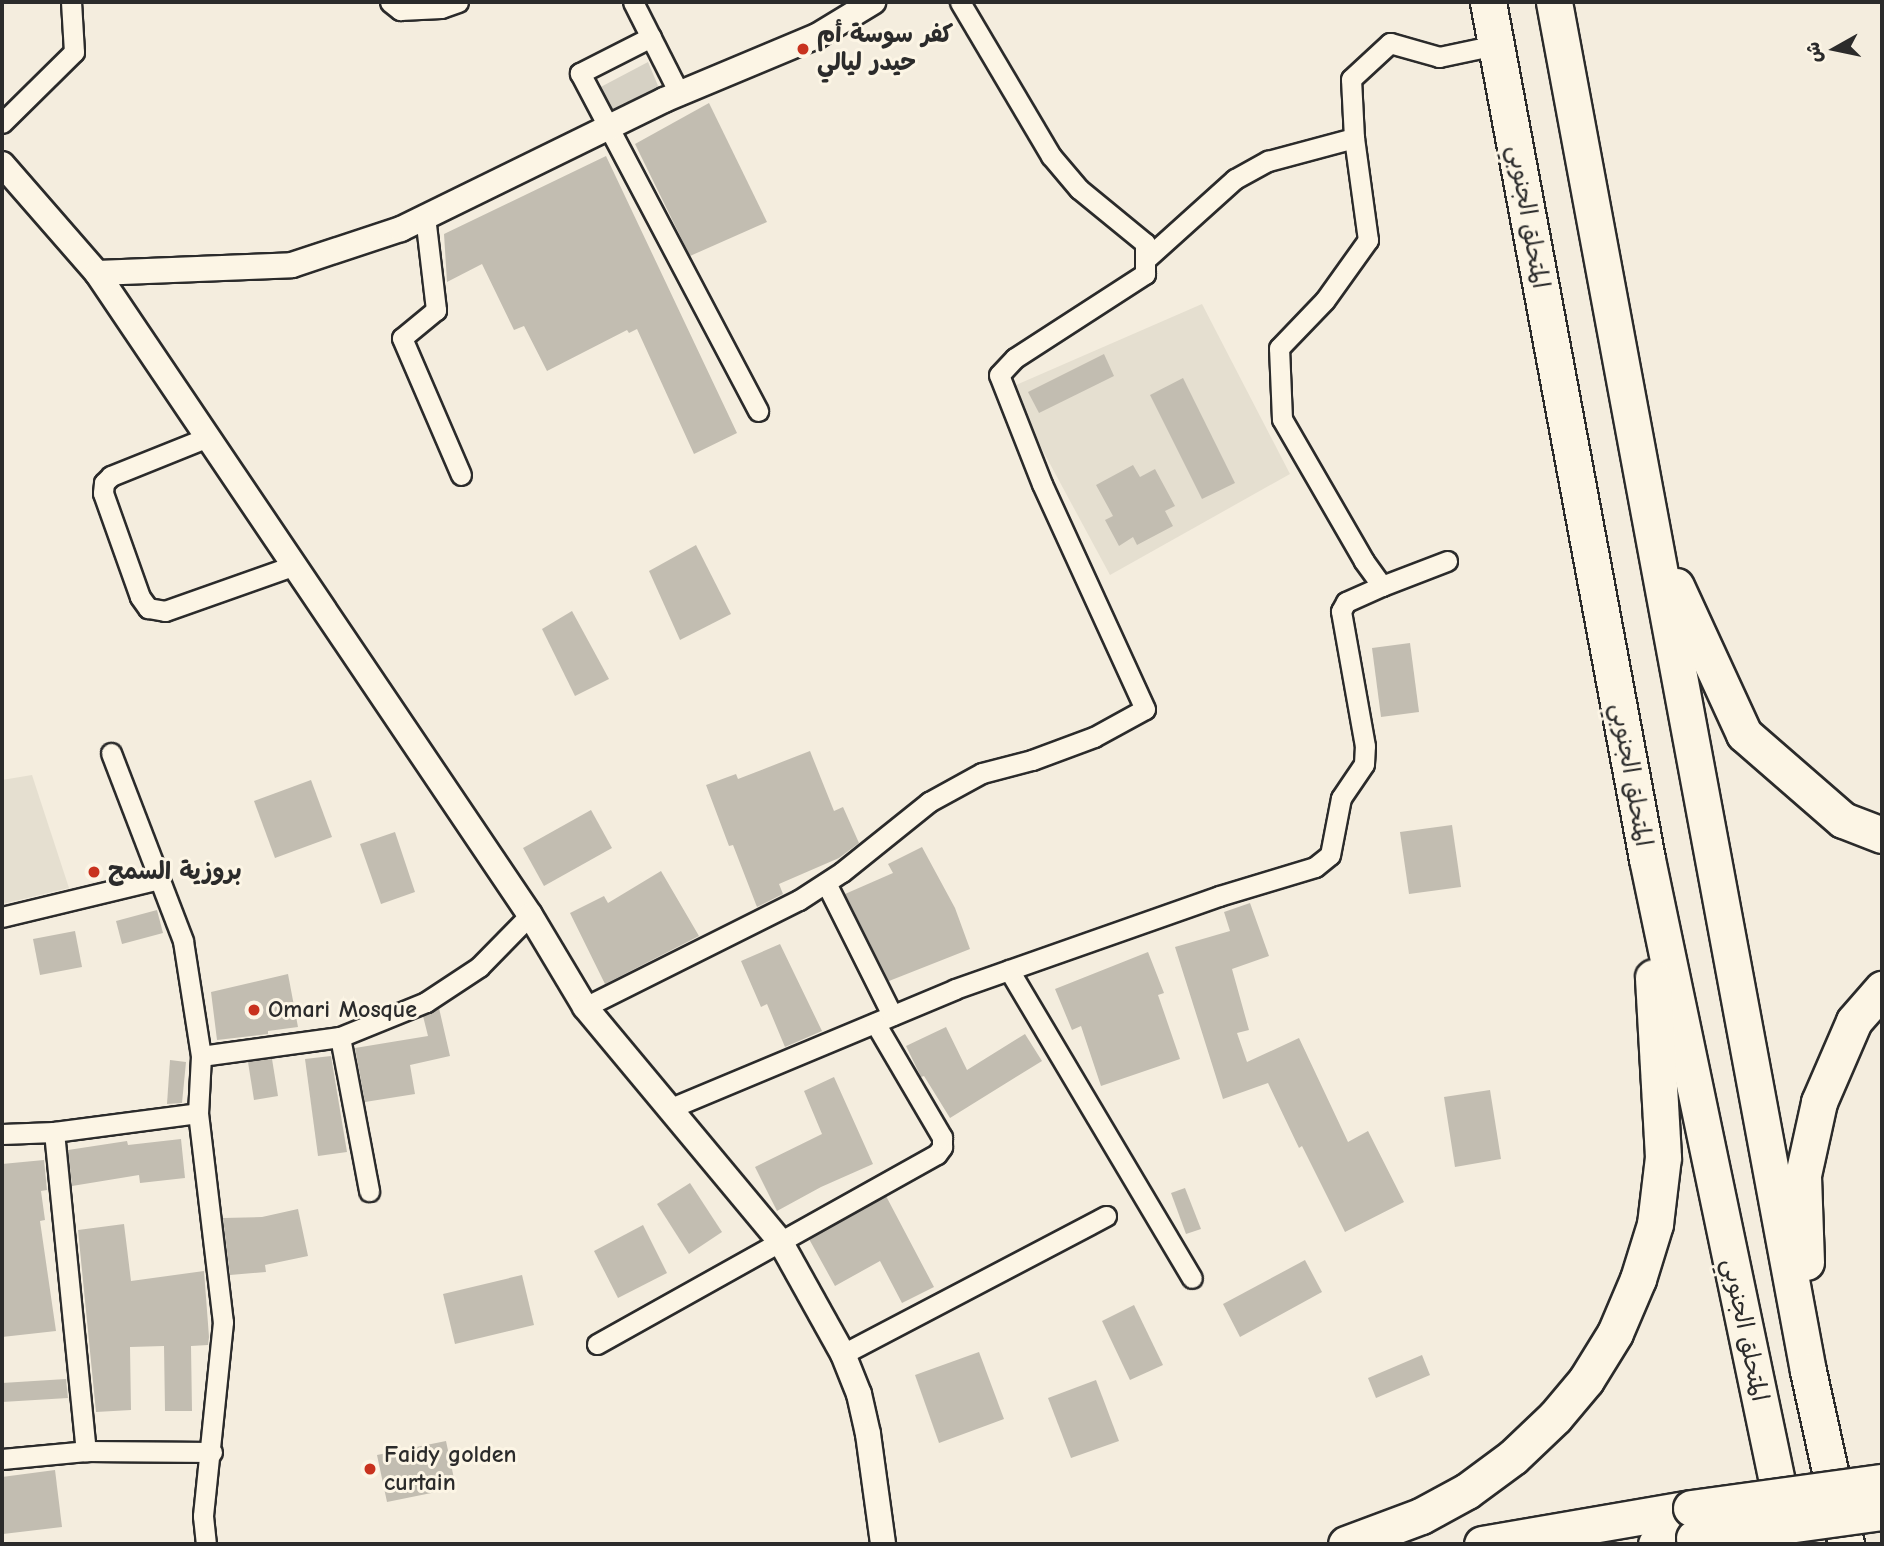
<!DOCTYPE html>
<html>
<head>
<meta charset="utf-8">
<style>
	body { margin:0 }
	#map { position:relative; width:1884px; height:1546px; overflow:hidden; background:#f4edde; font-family:"Comic Neue","Playpen Sans Arabic",sans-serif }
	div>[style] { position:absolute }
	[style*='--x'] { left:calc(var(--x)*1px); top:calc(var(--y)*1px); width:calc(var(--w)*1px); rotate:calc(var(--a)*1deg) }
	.built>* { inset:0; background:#e5dfd0 }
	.green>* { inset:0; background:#d6d1c4 }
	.building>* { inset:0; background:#c2bdb1 }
	.roads { filter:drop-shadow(2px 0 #2b2b2b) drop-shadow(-2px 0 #2b2b2b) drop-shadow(0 2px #2b2b2b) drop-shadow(0 -2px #2b2b2b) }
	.minor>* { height:19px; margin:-9.5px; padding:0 9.5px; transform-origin:9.5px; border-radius:9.5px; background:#fcf5e5 }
	.tertiary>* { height:24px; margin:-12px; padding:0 12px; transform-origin:12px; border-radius:12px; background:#fcf5e5 }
	.motorway>* { height:35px; margin:-17.5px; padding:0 17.5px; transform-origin:17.5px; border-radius:17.5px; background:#fcf5e5 }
	.bridges { filter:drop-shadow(2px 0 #2b2b2b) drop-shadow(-2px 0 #2b2b2b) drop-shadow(0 2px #2b2b2b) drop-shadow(0 -2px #2b2b2b) }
	.motorway-bridge>* { height:35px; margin:-17.5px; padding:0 17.5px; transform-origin:17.5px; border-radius:17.5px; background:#fcf5e5 }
	.dots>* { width:19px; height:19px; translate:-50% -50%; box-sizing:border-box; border:4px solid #fcf5e5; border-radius:50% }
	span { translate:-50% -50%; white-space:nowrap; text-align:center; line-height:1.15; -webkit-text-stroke:6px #fcf5e5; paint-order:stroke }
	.poi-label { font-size:24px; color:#2b2b2b; font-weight:700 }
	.left { translate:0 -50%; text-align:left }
	.street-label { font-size:24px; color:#2b2b2b }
	.frame { position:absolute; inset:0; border:4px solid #2b2b2b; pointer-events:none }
	.north { position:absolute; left:1800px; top:14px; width:70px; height:70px; -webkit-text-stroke:5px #fcf5e5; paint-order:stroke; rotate:261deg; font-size:19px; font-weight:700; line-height:28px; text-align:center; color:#2b2b2b }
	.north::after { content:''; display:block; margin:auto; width:24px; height:32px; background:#2b2b2b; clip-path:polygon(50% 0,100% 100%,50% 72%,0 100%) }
</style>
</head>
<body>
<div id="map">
	<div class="built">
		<i style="clip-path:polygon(1202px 304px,1290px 474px,1110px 575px,1009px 388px)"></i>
		<i style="clip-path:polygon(32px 775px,69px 888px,2px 904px,2px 780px)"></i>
	</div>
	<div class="green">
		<i style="clip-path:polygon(648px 62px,664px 100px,614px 124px,595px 90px)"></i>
	</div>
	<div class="building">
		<i style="clip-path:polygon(709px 103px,767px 222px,690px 256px,635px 144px)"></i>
		<i style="clip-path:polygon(606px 156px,737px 433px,694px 454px,637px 329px,629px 333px,627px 330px,547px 371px,524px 326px,514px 330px,482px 264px,447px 282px,444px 234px)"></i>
		<i style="clip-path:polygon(1104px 354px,1114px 376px,1039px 413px,1028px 392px)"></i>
		<i style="clip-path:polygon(1183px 378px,1235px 483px,1202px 499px,1150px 395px)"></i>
		<i style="clip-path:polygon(1133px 465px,1140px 477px,1155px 469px,1175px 506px,1165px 511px,1173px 526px,1137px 545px,1133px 537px,1119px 546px,1105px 520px,1113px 516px,1096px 485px)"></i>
		<i style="clip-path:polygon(696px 545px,731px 614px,680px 640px,649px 571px)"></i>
		<i style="clip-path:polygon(572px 611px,609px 679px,575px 696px,542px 629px)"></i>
		<i style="clip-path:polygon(1410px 643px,1419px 712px,1381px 717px,1372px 648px)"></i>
		<i style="clip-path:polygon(810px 751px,834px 811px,843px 807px,859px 843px,839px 858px,779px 884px,783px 894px,757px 907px,733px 845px,729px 846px,706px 785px,736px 774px,738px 779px)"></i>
		<i style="clip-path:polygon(311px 780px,332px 837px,275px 858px,254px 801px)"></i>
		<i style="clip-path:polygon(591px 810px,612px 848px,544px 886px,523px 848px)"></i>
		<i style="clip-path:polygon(1452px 825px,1461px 887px,1409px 894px,1400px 832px)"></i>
		<i style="clip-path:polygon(395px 832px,415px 892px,381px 904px,360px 844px)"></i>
		<i style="clip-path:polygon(922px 847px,955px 908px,970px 949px,889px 981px,845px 894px,893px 873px,888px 864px)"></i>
		<i style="clip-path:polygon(661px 871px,699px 936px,605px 984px,570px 913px,604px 896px,608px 903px)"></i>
		<i style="clip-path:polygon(1250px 903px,1269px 956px,1232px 969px,1249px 1030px,1237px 1033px,1247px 1062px,1299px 1038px,1348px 1142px,1368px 1131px,1404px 1202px,1345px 1232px,1302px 1146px,1299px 1148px,1268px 1083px,1223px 1099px,1175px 947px,1230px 931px,1224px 912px)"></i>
		<i style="clip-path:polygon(157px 910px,163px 933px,122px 944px,116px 921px)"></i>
		<i style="clip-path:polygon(75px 931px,82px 967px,40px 975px,33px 939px)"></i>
		<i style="clip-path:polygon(780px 944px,822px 1031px,785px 1047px,767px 1004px,761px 1007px,741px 961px)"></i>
		<i style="clip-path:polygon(1148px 952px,1164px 993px,1158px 995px,1180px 1059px,1101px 1086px,1081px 1026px,1072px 1030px,1055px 989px)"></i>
		<i style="clip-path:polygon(288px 974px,298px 1027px,268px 1031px,268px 1034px,217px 1040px,211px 992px)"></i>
		<i style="clip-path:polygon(439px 1008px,450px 1056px,410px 1065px,415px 1094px,365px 1102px,355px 1048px,428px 1036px,423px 1016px)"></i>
		<i style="clip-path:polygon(946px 1027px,967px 1070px,1025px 1034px,1042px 1061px,950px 1118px,924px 1076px,921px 1077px,906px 1046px)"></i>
		<i style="clip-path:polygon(331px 1056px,347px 1152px,318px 1156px,305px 1059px)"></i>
		<i style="clip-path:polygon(272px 1059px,278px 1096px,254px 1100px,248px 1062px)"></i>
		<i style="clip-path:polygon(170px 1060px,186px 1062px,182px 1103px,167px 1104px)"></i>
		<i style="clip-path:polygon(834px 1077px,873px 1164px,821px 1187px,777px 1211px,755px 1167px,822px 1134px,804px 1091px)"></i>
		<i style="clip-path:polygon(1490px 1090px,1501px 1159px,1455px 1167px,1444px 1097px)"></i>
		<i style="clip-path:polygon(181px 1139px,185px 1178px,140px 1183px,139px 1175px,72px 1186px,68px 1150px,127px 1141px,128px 1145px)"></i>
		<i style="clip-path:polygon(44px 1160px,47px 1190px,41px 1191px,45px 1220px,40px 1221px,56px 1331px,2px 1337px,2px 1164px)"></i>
		<i style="clip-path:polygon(690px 1183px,722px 1232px,689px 1254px,657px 1204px)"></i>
		<i style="clip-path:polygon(1185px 1188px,1201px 1229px,1186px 1234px,1171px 1193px)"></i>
		<i style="clip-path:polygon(886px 1196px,934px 1287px,902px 1303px,880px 1261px,835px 1286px,809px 1239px)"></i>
		<i style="clip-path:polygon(298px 1209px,308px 1256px,265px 1265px,266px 1272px,230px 1275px,223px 1218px,262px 1217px)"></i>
		<i style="clip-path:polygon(124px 1224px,131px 1281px,204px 1271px,209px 1337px,208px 1345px,191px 1346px,192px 1411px,165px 1411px,164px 1346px,130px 1347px,131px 1410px,96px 1412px,78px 1230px)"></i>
		<i style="clip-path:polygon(643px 1225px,667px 1273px,618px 1298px,594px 1251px)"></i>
		<i style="clip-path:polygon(1305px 1260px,1322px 1292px,1240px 1337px,1223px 1304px)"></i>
		<i style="clip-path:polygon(522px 1275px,534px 1325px,455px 1344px,443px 1294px)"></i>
		<i style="clip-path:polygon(1134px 1305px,1163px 1365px,1130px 1380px,1102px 1321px)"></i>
		<i style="clip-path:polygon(979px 1352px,1004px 1419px,939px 1443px,915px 1375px)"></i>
		<i style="clip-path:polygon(1422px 1355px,1430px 1375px,1376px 1398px,1368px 1378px)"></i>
		<i style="clip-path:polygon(66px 1379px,68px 1398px,2px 1402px,2px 1383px)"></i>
		<i style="clip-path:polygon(1096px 1380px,1119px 1441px,1071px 1458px,1048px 1398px)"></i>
		<i style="clip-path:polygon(446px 1441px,456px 1488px,387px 1502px,377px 1455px)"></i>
		<i style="clip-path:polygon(55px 1470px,62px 1527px,3px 1534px,2px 1477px)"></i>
	</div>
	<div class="roads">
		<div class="minor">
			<i style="--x:390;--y:2;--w:13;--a:39"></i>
			<i style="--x:400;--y:10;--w:41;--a:-2.8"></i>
			<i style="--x:441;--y:8;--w:18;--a:-19"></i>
			<i style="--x:633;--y:2;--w:104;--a:63.2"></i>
			<i style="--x:651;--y:37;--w:80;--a:153.1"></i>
			<i style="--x:580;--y:73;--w:382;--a:62.2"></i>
			<i style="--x:2;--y:123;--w:101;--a:-44.6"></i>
			<i style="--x:74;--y:52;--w:50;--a:-93.4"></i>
			<i style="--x:425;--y:216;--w:95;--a:83.3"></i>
			<i style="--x:436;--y:310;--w:44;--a:140.5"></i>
			<i style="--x:402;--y:338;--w:149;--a:66.7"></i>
			<i style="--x:1145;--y:260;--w:121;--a:-42"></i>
			<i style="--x:1235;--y:179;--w:38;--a:-29"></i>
			<i style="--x:1268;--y:161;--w:89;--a:-15"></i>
			<i style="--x:208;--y:437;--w:105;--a:158.1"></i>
			<i style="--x:111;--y:476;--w:10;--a:135"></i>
			<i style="--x:104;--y:483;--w:10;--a:96"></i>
			<i style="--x:103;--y:493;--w:110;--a:70.4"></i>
			<i style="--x:140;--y:597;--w:14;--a:54"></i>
			<i style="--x:148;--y:608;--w:17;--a:10"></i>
			<i style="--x:165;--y:611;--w:138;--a:-19.5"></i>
			<i style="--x:1447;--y:561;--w:70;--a:159"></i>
			<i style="--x:1382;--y:586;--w:31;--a:-126"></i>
			<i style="--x:1364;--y:561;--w:164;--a:-120"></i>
			<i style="--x:1282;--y:419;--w:71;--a:-92.4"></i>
			<i style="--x:1279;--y:348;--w:66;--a:-46.2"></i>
			<i style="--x:1325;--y:300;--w:74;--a:-54.4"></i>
			<i style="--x:1368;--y:240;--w:103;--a:-97.8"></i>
			<i style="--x:1354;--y:138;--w:59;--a:-92.9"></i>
			<i style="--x:1351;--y:79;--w:53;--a:-42.7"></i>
			<i style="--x:1390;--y:43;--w:51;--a:15.9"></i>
			<i style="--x:1439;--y:57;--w:58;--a:-11.9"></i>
			<i style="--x:111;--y:753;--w:201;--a:69"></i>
			<i style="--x:183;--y:941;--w:116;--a:81.1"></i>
			<i style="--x:201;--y:1056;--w:57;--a:93"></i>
			<i style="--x:198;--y:1113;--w:210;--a:83.2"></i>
			<i style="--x:223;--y:1322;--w:195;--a:95.9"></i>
			<i style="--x:203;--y:1516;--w:28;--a:84"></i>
			<i style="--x:826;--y:883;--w:148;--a:63.4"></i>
			<i style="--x:2;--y:917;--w:162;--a:-13.6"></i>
			<i style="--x:1009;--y:970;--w:358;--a:59.3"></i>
			<i style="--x:585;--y:1007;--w:239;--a:-26.6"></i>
			<i style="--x:799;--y:900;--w:51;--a:-33.1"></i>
			<i style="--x:842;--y:872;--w:112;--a:-38.8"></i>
			<i style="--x:929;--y:802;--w:60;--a:-28.7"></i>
			<i style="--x:982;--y:773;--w:52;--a:-14.6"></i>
			<i style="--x:1032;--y:760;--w:66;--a:-20.4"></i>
			<i style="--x:1094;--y:737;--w:58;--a:-28.8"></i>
			<i style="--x:1145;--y:709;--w:247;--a:-114.6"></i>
			<i style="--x:1042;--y:484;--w:117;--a:-111.5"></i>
			<i style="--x:999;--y:375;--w:23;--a:-47"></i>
			<i style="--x:1015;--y:358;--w:155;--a:-32.9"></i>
			<i style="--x:1145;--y:274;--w:31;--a:-90"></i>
			<i style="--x:1145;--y:243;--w:85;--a:-140.7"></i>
			<i style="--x:1079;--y:189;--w:43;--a:-130.3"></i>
			<i style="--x:1051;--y:156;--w:179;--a:-120.6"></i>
			<i style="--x:340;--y:1037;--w:157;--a:79.3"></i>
			<i style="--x:201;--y:1056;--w:140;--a:-7.8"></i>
			<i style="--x:340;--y:1037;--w:93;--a:-22.1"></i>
			<i style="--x:426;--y:1002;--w:64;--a:-33.4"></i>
			<i style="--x:479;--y:967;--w:73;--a:-45.6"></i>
			<i style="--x:671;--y:1108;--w:308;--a:-22.7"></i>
			<i style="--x:955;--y:989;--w:280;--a:-19.4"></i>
			<i style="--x:1219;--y:896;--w:100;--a:-16.8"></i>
			<i style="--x:1315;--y:867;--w:19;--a:-39"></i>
			<i style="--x:1330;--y:855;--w:58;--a:-79.1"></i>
			<i style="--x:1341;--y:798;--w:41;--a:-55.9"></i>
			<i style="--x:1364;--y:764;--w:18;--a:-87"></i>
			<i style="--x:1365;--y:746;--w:137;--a:-100.1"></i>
			<i style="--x:1341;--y:611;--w:10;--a:-61"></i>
			<i style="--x:1346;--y:602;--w:39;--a:-24"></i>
			<i style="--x:54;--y:1132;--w:321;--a:84.3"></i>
			<i style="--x:2;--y:1134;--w:52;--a:-2.2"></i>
			<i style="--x:54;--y:1132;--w:145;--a:-7.5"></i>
			<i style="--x:597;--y:1344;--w:389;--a:-29.2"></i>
			<i style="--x:937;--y:1154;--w:9;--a:-54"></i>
			<i style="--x:942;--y:1147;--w:10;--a:-90"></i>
			<i style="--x:942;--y:1137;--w:132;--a:-120.4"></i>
			<i style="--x:843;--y:1354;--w:297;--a:-27.7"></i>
			<i style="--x:2;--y:1459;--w:84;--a:-5.4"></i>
			<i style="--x:86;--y:1451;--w:126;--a:0.5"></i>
		</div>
		<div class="tertiary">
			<i style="--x:2;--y:164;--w:145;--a:48.9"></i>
			<i style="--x:97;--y:273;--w:774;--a:56"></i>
			<i style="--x:530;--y:915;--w:107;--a:59.1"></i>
			<i style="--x:585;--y:1007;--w:305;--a:50.2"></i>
			<i style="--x:780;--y:1241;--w:129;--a:60.9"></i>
			<i style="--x:843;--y:1354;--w:43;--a:68.2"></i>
			<i style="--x:859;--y:1394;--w:41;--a:77.3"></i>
			<i style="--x:868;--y:1434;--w:111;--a:82.2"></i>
			<i style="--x:97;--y:273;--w:195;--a:-2.3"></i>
			<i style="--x:292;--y:265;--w:115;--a:-18.3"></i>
			<i style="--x:401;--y:229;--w:293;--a:-26.1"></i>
			<i style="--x:664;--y:100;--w:166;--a:-22.7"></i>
			<i style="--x:817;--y:36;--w:66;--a:-31.3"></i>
		</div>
		<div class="motorway">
			<i style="--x:1488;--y:2;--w:872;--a:79.49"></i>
			<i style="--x:1647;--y:859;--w:700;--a:78.21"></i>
			<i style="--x:1554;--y:2;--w:1392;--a:79.49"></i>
			<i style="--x:1808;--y:1371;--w:177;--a:77.6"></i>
			<i style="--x:1676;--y:586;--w:163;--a:65.3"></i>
			<i style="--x:1744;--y:734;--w:131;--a:41"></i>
			<i style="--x:1843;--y:820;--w:42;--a:21"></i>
			<i style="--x:1806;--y:1262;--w:87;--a:-92"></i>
			<i style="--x:1803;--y:1175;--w:75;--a:-77.6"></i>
			<i style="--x:1819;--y:1102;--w:88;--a:-66.6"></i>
			<i style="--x:1854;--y:1021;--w:43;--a:-48.8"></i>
			<i style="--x:1346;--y:1544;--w:80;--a:-20.5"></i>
			<i style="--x:1421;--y:1516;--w:52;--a:-28.5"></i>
			<i style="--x:1467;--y:1491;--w:57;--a:-36.5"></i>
			<i style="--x:1513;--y:1457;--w:58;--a:-43.6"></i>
			<i style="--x:1555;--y:1417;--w:48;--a:-50"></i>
			<i style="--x:1586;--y:1380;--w:55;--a:-58.3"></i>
			<i style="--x:1615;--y:1333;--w:59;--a:-66.9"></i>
			<i style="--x:1638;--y:1279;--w:58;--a:-72.8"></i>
			<i style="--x:1655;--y:1224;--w:67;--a:-83.2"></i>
			<i style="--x:1663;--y:1157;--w:180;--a:-93.2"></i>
			<i style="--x:1482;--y:1544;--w:212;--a:-9.8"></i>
			<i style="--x:1656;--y:1544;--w:38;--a:-9"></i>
		</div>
	</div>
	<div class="bridges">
		<div class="motorway-bridge">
			<i style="--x:1691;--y:1508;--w:193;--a:-7.8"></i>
			<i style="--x:1694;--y:1538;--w:190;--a:-7.9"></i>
		</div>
	</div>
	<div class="dots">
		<i style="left:803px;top:49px;background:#c8321e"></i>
		<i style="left:94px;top:872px;background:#c8321e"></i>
		<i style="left:254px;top:1010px;background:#c8321e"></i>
		<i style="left:370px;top:1469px;background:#c8321e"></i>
	</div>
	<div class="poi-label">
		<span class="left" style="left:817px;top:49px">كفر سوسة أم<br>حيدر ليالي</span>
		<span class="left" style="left:108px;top:872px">بروزية السمح</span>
		<span class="left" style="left:268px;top:1010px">Omari Mosque</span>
		<span class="left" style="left:384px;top:1469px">Faidy golden<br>curtain</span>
	</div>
	<div class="street-label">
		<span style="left:1528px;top:217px;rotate:80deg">المتحلق الجنوبي</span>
		<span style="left:1631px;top:775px;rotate:80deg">المتحلق الجنوبي</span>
		<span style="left:1745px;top:1330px;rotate:78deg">المتحلق الجنوبي</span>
	</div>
	<div class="frame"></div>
	<div class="north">ش</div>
</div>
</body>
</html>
